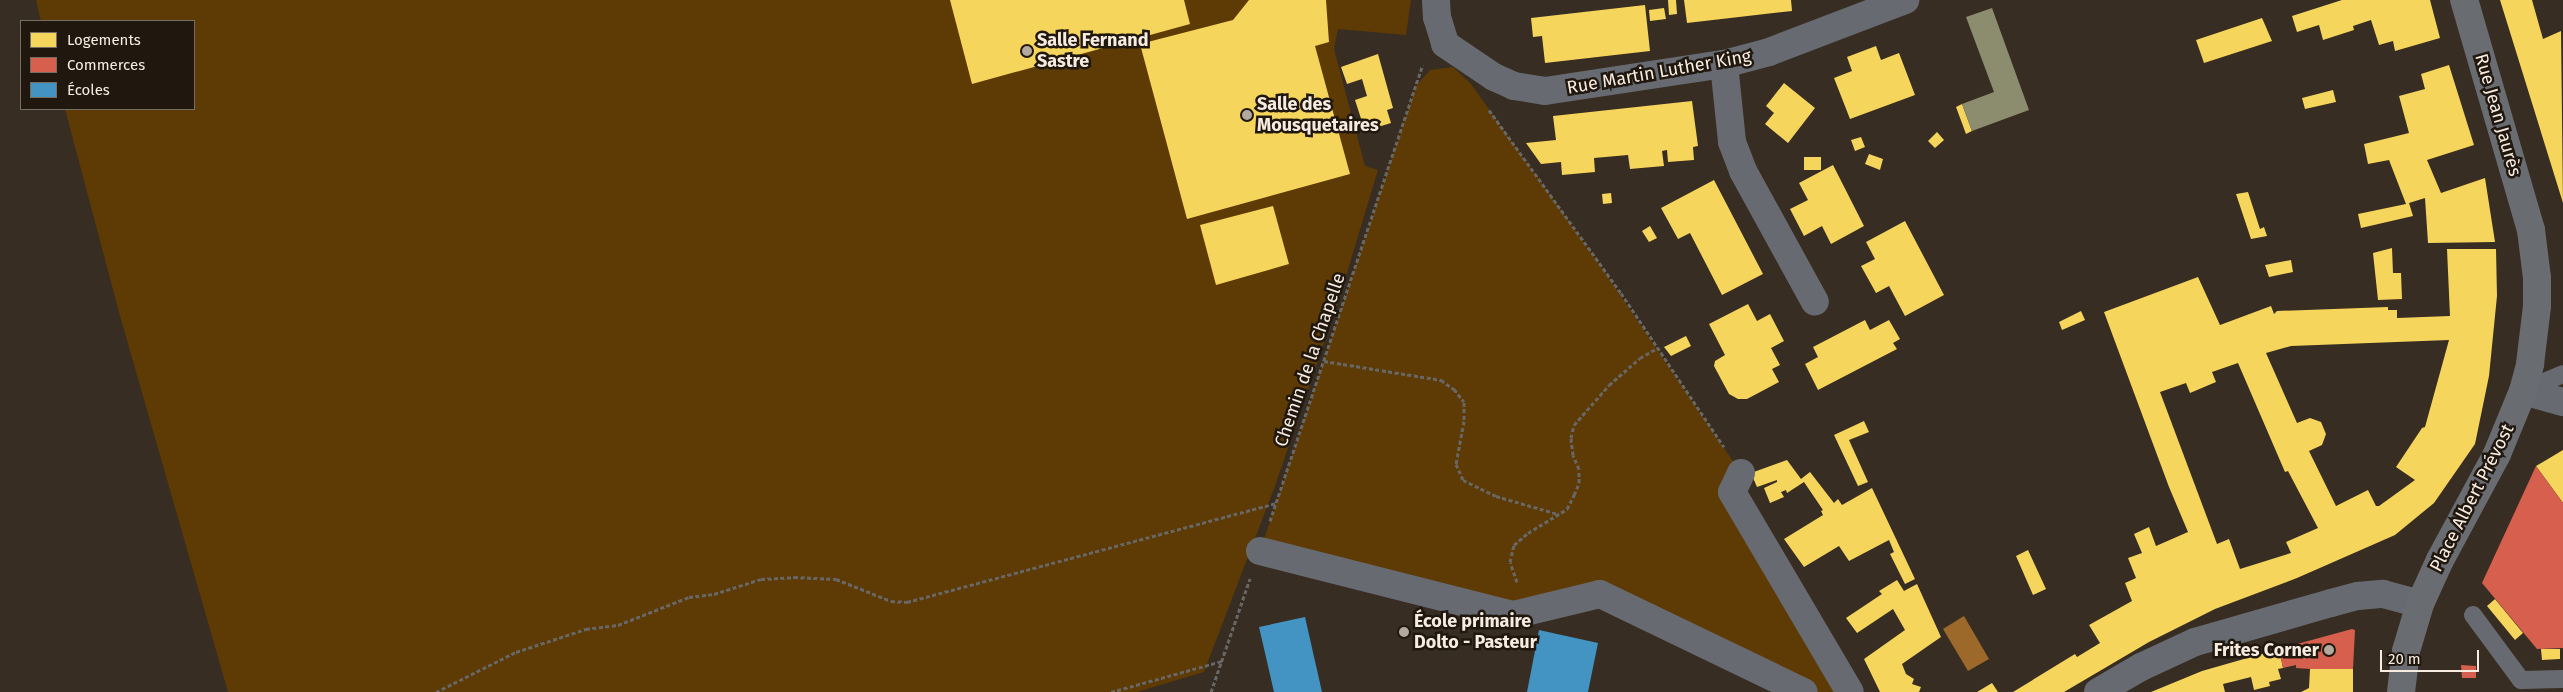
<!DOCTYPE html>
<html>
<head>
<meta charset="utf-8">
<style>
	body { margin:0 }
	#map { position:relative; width:2563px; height:692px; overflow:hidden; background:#372d22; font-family:"Fira Sans",sans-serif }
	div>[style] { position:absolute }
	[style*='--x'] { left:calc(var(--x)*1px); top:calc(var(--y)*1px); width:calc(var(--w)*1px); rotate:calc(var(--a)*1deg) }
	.green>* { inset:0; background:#5e3a05 }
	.water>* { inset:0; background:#9c692a }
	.homes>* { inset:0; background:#f6d55c }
	.shops>* { inset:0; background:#d6604d }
	.schools>* { inset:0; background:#4393c3 }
	.industry>* { inset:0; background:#8c8c6e }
	.path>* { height:3px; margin-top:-1.5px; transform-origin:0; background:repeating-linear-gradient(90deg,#676766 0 4px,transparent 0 6.5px) }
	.lane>* { height:18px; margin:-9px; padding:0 9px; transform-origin:9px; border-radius:9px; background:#676b71 }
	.street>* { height:28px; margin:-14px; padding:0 14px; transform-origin:14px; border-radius:14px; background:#676b71 }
	.secondary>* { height:28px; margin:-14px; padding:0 14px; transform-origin:14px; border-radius:14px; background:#696d72 }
	.dots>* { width:14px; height:14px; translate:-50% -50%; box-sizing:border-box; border:2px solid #20180f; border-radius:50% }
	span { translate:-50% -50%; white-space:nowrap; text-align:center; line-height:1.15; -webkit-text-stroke:5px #20180f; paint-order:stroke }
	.poi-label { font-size:18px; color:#f8ece1; font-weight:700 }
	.left { translate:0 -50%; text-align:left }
	.right { translate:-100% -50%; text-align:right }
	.street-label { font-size:18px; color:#f8ece1 }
	.legend { position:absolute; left:20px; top:20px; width:175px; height:90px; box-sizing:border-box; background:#20180f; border:1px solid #766d63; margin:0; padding:6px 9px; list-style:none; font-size:15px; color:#f8ece1 }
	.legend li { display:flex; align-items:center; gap:10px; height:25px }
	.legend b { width:25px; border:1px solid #766d63 }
	.scale { position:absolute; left:2380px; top:650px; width:99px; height:22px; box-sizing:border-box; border:2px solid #f8ece1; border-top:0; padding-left:6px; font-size:15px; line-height:18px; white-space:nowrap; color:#f8ece1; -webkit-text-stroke:4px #20180f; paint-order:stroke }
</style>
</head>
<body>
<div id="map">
	<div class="green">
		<i style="clip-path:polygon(36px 0,1411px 0,1406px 35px,1338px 29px,1334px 49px,1365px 166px,1378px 170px,1340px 296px,1275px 486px,1204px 672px,1137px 692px,228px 692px,120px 316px,65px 109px,194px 109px,194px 21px,41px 21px)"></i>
		<i style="clip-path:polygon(1453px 67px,1471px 84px,1589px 249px,1741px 473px,1732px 492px,1850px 692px,1804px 692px,1600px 594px,1513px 615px,1260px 551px,1416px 86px,1430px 70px)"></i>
	</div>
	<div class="water">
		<i style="clip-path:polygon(1964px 616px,1989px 659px,1968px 671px,1943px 629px)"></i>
	</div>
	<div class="homes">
		<i style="clip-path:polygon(950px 0,1184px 0,1190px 24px,972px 84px)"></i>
		<i style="clip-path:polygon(1249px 0,1326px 0,1329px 42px,1315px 46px,1350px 174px,1187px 219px,1140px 44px,1233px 20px)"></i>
		<i style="clip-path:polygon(1668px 0,1676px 0,1677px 14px,1669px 15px)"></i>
		<i style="clip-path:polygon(1684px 0,1791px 0,1792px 11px,1687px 23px)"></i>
		<i style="clip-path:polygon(2342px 0,2430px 0,2440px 38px,2395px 51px,2393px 41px,2379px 45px,2371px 20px,2353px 26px,2354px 30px,2323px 40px,2319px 25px,2297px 32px,2292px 16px)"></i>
		<i style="clip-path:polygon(2500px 0,2532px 0,2543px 39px,2561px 31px,2563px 203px)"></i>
		<i style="clip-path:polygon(1645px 5px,1650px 51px,1545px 63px,1542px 36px,1533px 37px,1531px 18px)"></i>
		<i style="clip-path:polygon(1664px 8px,1666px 19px,1650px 21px,1649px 10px)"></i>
		<i style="clip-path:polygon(2262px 18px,2272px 41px,2204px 63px,2196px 40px)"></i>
		<i style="clip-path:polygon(1876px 46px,1881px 60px,1899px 53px,1915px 95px,1850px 119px,1834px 78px,1852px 71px,1847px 57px)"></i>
		<i style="clip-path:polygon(1378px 54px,1393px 108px,1387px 110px,1391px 123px,1365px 131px,1355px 100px,1367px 96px,1362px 79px,1347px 84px,1341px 67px)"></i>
		<i style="clip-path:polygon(2449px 65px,2474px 145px,2427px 160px,2441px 193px,2485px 178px,2495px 242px,2428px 243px,2425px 198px,2409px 203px,2413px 216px,2361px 228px,2358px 214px,2406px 204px,2389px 160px,2368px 164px,2364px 144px,2409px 133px,2399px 96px,2425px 89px,2421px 74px)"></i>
		<i style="clip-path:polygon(1784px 83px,1815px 108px,1788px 143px,1765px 124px,1774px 113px,1766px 106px)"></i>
		<i style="clip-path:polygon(2333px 90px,2336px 102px,2305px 109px,2302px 98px)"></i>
		<i style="clip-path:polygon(1692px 101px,1698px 146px,1693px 147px,1694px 160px,1668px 162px,1667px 150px,1662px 151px,1664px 166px,1630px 169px,1628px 155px,1594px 158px,1595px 172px,1562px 175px,1561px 162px,1541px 164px,1526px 143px,1556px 140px,1553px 116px)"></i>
		<i style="clip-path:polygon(1962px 104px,1972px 131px,1966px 134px,1956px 107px)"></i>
		<i style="clip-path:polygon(1937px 132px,1944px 140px,1935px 148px,1928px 141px)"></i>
		<i style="clip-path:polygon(1861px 137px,1865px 147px,1855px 151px,1851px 140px)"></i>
		<i style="clip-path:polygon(1869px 154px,1883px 159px,1880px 170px,1865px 164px)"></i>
		<i style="clip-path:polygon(1804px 157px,1821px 157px,1821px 170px,1804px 170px)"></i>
		<i style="clip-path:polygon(1833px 165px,1864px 226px,1831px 244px,1822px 226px,1804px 236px,1790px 209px,1808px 200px,1799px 183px)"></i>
		<i style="clip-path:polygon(1714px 180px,1763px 274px,1722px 295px,1690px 233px,1678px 239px,1661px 208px)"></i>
		<i style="clip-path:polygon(2248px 192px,2260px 229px,2264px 227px,2267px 236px,2251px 239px,2236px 194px)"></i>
		<i style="clip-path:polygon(1611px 193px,1612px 203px,1603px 204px,1602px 194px)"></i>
		<i style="clip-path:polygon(1273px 206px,1289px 264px,1216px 285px,1200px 225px)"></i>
		<i style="clip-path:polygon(1905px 221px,1944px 295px,1905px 316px,1889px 286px,1876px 293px,1861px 266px,1875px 259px,1866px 242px)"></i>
		<i style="clip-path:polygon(1650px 226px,1657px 238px,1649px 242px,1642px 231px)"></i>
		<i style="clip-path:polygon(2392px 248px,2393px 273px,2401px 273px,2402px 299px,2378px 300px,2373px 253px)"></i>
		<i style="clip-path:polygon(evenodd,2447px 249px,2496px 249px,2497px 296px,2489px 376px,2475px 444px,2434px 503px,2395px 535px,2297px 578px,2215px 609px,2149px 642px,2064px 692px,2013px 692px,2075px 654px,2077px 657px,2100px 643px,2089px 625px,2132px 601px,2125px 583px,2136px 578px,2128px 558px,2142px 553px,2134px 534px,2149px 527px,2156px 546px,2188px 532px,2169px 487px,2104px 312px,2198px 277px,2220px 325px,2271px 306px,2274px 314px,2277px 311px,2388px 307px,2388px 310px,2397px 310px,2397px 318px,2450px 316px,2447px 249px,2449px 340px,2425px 427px,2422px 428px,2396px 467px,2415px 480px,2379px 506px,2376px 506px,2368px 490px,2336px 506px,2309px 451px,2322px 445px,2326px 434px,2321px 422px,2310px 418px,2297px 423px,2266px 353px,2291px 346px,2449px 340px,2447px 249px,2238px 363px,2285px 472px,2288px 471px,2318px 528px,2286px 542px,2291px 553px,2240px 569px,2229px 539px,2217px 544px,2160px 392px,2186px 383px,2190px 393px,2216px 382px,2212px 372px,2238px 363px)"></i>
		<i style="clip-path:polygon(2291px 260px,2293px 272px,2269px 277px,2265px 265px)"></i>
		<i style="clip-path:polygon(1748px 304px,1757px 321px,1770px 314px,1784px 341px,1771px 348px,1780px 365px,1772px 369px,1779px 382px,1747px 399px,1738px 399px,1729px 394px,1714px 366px,1715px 361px,1725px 355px,1709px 324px)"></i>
		<i style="clip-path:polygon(2081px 311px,2085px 320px,2062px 330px,2059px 322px)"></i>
		<i style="clip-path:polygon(1865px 320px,1870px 330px,1889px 320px,1900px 339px,1893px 343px,1897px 349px,1818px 390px,1805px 364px,1818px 357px,1813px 347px)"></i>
		<i style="clip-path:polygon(1686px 336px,1691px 346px,1671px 356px,1664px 347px)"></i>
		<i style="clip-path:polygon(1864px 421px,1869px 432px,1849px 440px,1868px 482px,1858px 486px,1834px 435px)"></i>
		<i style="clip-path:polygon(2563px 450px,2563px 503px,2536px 466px)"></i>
		<i style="clip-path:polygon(1787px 460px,1801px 479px,1810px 472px,1834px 503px,1838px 499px,1842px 505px,1872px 488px,1915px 579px,1905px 584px,1890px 554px,1894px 552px,1889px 540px,1849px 561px,1839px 546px,1804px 567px,1784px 539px,1823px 515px,1821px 511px,1823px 510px,1804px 482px,1787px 493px,1786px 490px,1781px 492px,1784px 497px,1770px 503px,1764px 488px,1777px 482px,1777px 480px,1757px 487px,1751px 473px)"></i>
		<i style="clip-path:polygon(2028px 550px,2046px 589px,2033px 595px,2016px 556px)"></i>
		<i style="clip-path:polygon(1897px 580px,1904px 591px,1917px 584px,1941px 637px,1902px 664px,1906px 674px,1914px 679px,1912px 684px,1921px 687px,1919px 692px,1880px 692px,1864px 659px,1905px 630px,1893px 609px,1857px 633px,1846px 618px,1882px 594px,1879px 591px)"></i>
		<i style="clip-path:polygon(2495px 599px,2523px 633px,2515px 640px,2487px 606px)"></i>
		<i style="clip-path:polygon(2279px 649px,2283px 668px,2278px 669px,2281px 679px,2269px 682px,2270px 686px,2254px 690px,2251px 677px,2223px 684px,2225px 692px,2151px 692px,2202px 671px)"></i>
		<i style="clip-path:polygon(2541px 649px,2560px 649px,2560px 659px,2542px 660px)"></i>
		<i style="clip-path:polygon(2310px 669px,2353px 669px,2353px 692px,2301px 692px,2309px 688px)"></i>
		<i style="clip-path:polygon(1992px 683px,1998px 692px,1977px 692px)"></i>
	</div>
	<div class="shops">
		<i style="clip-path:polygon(2536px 466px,2563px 503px,2563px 648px,2537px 649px,2482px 583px)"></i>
		<i style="clip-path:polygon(2352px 629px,2355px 630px,2353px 669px,2310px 669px,2296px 668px,2296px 665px,2283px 668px,2279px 649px)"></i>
		<i style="clip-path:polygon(2461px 665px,2476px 666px,2476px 678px,2462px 678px)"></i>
	</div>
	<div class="schools">
		<i style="clip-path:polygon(1305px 617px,1322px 692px,1274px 692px,1259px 627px)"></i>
		<i style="clip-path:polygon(1539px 630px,1598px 643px,1588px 692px,1527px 692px)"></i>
	</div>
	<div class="industry">
		<i style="clip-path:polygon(1992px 8px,2029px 110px,1972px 131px,1962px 104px,1994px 92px,1966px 17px)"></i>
	</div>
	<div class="path">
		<i style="--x:1489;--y:110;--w:226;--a:54.2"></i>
		<i style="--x:1621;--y:293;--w:185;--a:56.2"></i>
		<i style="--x:1324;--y:361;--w:119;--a:9.2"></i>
		<i style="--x:1441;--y:380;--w:16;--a:35"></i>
		<i style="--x:1454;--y:389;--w:16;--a:52"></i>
		<i style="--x:1464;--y:402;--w:19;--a:90"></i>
		<i style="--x:1464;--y:421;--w:44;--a:100.5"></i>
		<i style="--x:1456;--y:464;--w:17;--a:66"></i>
		<i style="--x:1463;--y:480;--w:37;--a:26"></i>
		<i style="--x:1496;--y:496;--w:65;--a:16.2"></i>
		<i style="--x:1270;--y:521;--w:481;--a:-71.5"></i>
		<i style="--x:1517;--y:582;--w:21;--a:-109"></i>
		<i style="--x:1510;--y:562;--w:17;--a:-77"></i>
		<i style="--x:1514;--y:545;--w:18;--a:-41"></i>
		<i style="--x:1528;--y:533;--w:46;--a:-31.6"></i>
		<i style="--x:1567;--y:509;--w:16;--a:-63"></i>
		<i style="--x:1574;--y:495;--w:13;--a:-67"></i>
		<i style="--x:1579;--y:483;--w:14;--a:-90"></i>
		<i style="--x:1579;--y:469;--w:15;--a:-113"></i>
		<i style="--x:1573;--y:455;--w:17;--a:-97"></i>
		<i style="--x:1571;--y:438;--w:13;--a:-77"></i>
		<i style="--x:1574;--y:425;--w:53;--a:-48.8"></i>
		<i style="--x:1609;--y:385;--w:41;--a:-41.1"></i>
		<i style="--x:1640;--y:358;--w:20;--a:-30"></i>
		<i style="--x:436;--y:692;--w:89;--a:-26.6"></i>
		<i style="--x:516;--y:652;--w:74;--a:-18.2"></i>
		<i style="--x:586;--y:629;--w:32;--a:-7"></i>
		<i style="--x:618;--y:625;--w:76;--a:-21.5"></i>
		<i style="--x:689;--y:597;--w:25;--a:-7"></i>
		<i style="--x:714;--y:594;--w:49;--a:-17.7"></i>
		<i style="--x:761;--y:579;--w:33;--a:-3"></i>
		<i style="--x:794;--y:577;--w:42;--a:2.7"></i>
		<i style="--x:836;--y:579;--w:59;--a:21.8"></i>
		<i style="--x:891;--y:601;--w:16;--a:4"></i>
		<i style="--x:907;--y:602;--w:383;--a:-15"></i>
		<i style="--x:1111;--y:692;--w:115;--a:-15.6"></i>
		<i style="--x:1211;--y:692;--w:120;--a:-71"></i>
	</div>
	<div class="lane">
		<i style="--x:2523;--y:391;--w:43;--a:-23"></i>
		<i style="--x:2473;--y:615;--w:81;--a:53.6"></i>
		<i style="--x:2521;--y:680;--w:42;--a:-1.4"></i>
	</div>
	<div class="street">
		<i style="--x:1436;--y:0;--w:17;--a:87"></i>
		<i style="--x:1437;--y:17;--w:28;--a:73"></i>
		<i style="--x:1445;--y:44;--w:59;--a:34"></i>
		<i style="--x:1494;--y:77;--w:22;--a:24"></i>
		<i style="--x:1514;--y:86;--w:31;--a:9"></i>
		<i style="--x:1545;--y:91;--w:181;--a:-8.6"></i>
		<i style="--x:1724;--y:64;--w:47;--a:-14.9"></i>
		<i style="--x:1769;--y:52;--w:146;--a:-20.9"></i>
		<i style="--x:1724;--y:64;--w:78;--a:84.1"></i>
		<i style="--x:1732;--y:142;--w:31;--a:69"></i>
		<i style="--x:1743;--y:171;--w:149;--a:61.2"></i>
		<i style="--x:2523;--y:391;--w:41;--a:15.4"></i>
		<i style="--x:1741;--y:473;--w:21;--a:115"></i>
		<i style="--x:1732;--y:492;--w:232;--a:59.5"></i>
		<i style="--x:1260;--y:551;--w:261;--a:14.2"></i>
		<i style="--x:1513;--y:615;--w:89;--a:-13.6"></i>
		<i style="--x:1600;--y:594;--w:226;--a:25.7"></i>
		<i style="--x:2098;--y:692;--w:50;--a:-30.2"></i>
		<i style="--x:2141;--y:667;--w:60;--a:-24.8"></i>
		<i style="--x:2195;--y:642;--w:141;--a:-16"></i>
		<i style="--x:2331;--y:603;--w:28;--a:-15"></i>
		<i style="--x:2358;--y:596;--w:25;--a:-5"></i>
		<i style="--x:2383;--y:594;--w:38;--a:15"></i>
	</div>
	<div class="secondary">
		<i style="--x:2401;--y:692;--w:41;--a:-83"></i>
		<i style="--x:2406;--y:651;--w:49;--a:-73.4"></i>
		<i style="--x:2420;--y:604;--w:48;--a:-65.6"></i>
		<i style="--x:2440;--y:560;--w:120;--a:-61.7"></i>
		<i style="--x:2497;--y:454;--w:68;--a:-67.6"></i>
		<i style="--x:2523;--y:391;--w:28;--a:-75"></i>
		<i style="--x:2530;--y:364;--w:58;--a:-83.1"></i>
		<i style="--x:2537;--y:306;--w:28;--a:-90"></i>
		<i style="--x:2537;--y:278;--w:48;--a:-97.1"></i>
		<i style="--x:2531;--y:230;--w:240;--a:-106.2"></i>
	</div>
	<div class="dots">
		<i style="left:1027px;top:51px;background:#b4a99e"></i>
		<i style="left:1247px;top:115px;background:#b4a99e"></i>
		<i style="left:1404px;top:632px;background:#b4a99e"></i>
		<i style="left:2329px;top:650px;background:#b4a99e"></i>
	</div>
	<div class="poi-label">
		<span class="left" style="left:1037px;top:51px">Salle Fernand<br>Sastre</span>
		<span class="left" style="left:1257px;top:115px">Salle des<br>Mousquetaires</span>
		<span class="left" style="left:1414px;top:632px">École primaire<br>Dolto - Pasteur</span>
		<span class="right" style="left:2319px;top:650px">Frites Corner</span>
	</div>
	<div class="street-label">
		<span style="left:1659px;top:72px;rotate:-10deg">Rue Martin Luther King</span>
		<span style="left:2498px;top:115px;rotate:74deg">Rue Jean Jaurès</span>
		<span style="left:1310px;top:360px;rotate:-71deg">Chemin de la Chapelle</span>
		<span style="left:2472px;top:498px;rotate:-63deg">Place Albert Prévost</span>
	</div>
	<ul class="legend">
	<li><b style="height:14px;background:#f6d55c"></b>Logements</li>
	<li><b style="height:14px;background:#d6604d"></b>Commerces</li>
	<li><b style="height:14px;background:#4393c3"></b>Écoles</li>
	</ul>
	<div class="scale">20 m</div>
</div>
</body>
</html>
